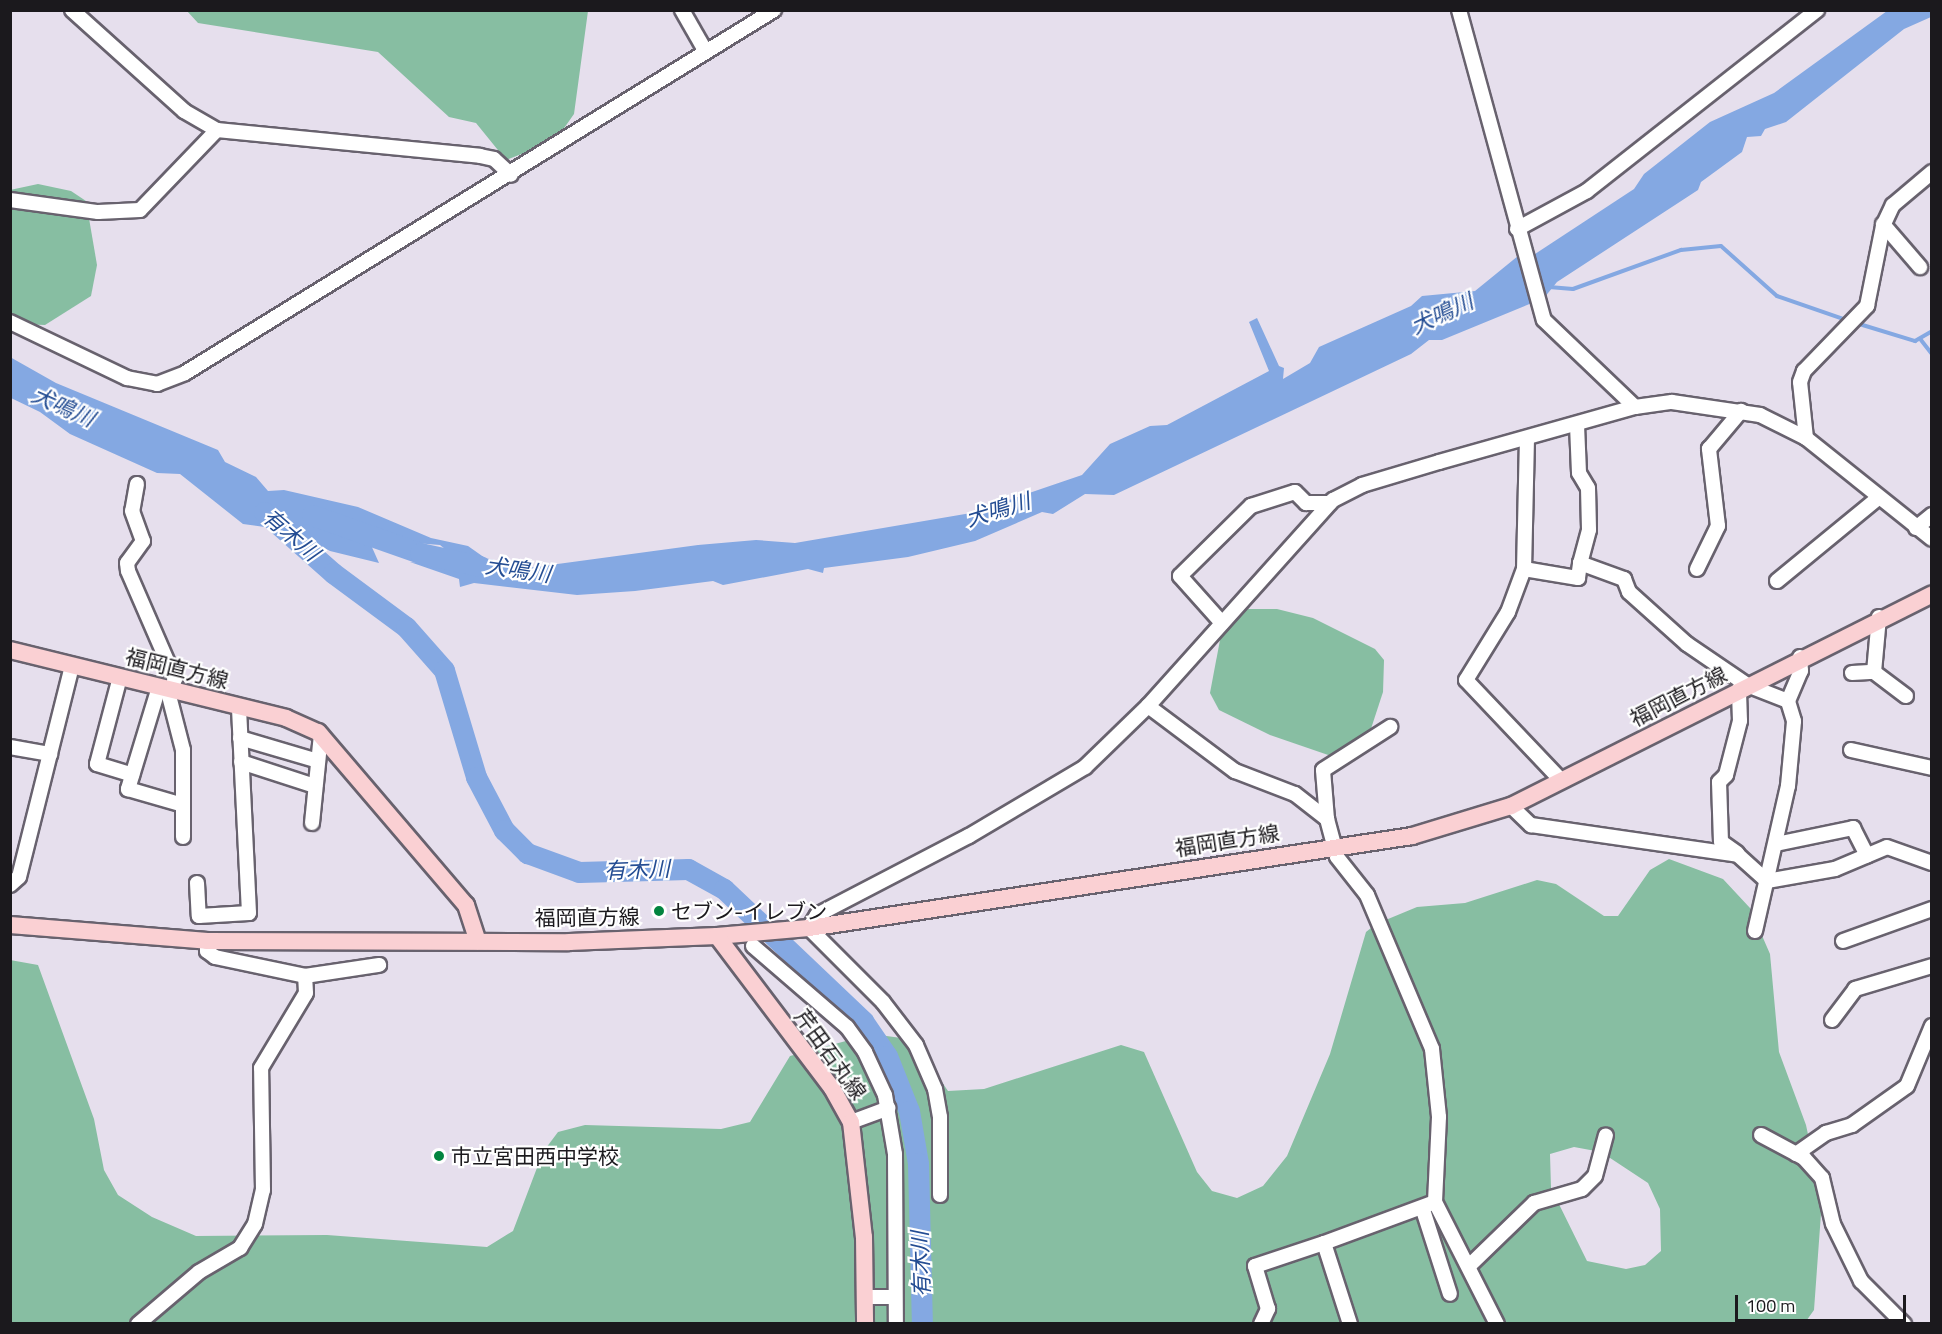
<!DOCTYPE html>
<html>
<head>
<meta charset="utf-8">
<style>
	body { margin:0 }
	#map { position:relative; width:1942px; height:1334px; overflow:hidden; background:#e6dfed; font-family:"Titillium Web","Noto Sans JP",sans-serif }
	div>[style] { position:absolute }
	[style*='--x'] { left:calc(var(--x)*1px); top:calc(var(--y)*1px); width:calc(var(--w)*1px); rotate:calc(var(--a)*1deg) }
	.green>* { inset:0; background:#87bea2 }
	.water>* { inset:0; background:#84a8e2 }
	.stream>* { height:4px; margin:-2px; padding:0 2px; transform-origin:2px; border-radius:2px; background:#84a8e2 }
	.river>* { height:21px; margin:-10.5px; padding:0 10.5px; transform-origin:10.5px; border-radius:10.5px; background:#84a8e2 }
	.roads { filter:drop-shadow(2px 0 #68626e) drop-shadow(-2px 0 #68626e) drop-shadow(0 2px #68626e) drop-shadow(0 -2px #68626e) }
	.minor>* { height:14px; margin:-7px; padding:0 7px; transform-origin:7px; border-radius:7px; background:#fff }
	.major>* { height:16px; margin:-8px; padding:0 8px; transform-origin:8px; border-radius:8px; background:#fad0d3 }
	.dots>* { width:16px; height:16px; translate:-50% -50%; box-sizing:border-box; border:3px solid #fff; border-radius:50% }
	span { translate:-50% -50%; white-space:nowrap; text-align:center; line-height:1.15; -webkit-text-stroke:4.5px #fff; paint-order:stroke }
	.street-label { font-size:21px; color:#1b191d }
	.poi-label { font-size:21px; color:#1b191d }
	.left { translate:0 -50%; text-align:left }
	.water-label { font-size:22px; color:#244d93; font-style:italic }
	.frame { position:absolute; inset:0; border:12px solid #1b191d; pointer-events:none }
	.scale { position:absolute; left:1735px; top:1295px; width:171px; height:27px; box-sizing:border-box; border:3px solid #1b191d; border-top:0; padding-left:8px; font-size:18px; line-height:21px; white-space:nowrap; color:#1b191d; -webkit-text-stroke:4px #fff; paint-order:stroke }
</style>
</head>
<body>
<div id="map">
	<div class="green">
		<i style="clip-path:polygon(187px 11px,588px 11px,574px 114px,555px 141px,506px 160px,476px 123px,449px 117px,378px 52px,198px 23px)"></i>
		<i style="clip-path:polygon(38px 184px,71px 191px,86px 201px,97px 265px,91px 296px,45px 325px,20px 324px,11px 320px,10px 190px)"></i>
		<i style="clip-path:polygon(1248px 609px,1277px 609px,1313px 618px,1375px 649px,1384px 660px,1383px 692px,1366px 744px,1334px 757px,1270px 735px,1219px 710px,1210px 693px,1223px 624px)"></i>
		<i style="clip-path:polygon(evenodd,1669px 859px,1723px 879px,1750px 908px,1770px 954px,1779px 1052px,1806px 1125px,1822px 1200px,1814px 1310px,1804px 1324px,11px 1323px,10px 960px,38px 965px,94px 1119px,104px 1170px,118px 1195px,152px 1217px,196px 1236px,327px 1235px,487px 1247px,513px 1231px,543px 1152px,558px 1132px,585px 1125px,721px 1129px,750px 1122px,790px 1056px,872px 1034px,923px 1041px,929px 1063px,948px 1091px,984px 1089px,1121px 1045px,1144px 1052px,1197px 1172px,1212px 1191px,1237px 1198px,1263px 1186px,1287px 1156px,1330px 1054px,1366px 932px,1376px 924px,1417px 907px,1465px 903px,1537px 880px,1556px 884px,1604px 916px,1618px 916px,1650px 870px,1669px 859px,1574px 1147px,1601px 1152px,1648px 1183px,1660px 1209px,1661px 1251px,1645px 1265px,1626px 1269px,1587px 1261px,1551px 1188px,1550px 1154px,1574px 1147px)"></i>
	</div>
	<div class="water">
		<i style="clip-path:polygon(1887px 11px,1931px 11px,1931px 17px,1904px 29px,1786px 122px,1765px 129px,1761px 136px,1747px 137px,1742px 152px,1701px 182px,1698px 190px,1557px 282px,1544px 298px,1442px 340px,1429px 340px,1411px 354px,1114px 495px,1085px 494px,1053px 514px,1042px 512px,975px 541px,908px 557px,824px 568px,823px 573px,808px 569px,723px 585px,713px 581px,635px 591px,577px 595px,474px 583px,460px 587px,459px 579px,410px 562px,453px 566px,450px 553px,440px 545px,402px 542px,338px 522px,338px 533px,371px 545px,379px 563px,330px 551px,293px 531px,243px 524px,180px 474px,157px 473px,70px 434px,40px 412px,11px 398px,10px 357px,56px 383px,218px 450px,225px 462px,256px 477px,268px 491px,284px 490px,358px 507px,431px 538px,468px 546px,485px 558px,528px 568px,698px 545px,756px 540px,795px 543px,971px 513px,1082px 475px,1110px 444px,1150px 426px,1167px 425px,1269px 371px,1249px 322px,1257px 318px,1279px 366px,1284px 368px,1283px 379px,1310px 363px,1319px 347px,1411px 306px,1422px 296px,1475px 291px,1518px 256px,1535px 254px,1634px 189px,1644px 174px,1710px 122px,1774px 93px)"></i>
	</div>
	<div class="stream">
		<i style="--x:1549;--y:287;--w:24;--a:5"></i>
		<i style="--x:1573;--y:289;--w:115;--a:-19.9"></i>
		<i style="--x:1681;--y:250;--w:40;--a:-5.7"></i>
		<i style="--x:1721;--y:246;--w:75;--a:41.8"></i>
		<i style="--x:1777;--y:296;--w:76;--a:19.1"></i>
		<i style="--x:1856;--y:323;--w:62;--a:17"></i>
		<i style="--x:1915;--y:341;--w:20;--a:-30"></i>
		<i style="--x:1921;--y:340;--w:18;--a:52"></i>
	</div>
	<div class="river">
		<i style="--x:264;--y:512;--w:92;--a:41.5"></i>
		<i style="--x:333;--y:573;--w:91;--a:36.5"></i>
		<i style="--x:406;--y:627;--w:57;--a:48.5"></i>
		<i style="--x:444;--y:670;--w:112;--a:73.3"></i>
		<i style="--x:476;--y:777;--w:60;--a:62.2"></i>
		<i style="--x:504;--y:830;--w:33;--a:45"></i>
		<i style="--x:527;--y:853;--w:55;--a:20.1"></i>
		<i style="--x:579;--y:872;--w:109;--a:-1.6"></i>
		<i style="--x:688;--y:869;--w:41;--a:29.1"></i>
		<i style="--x:724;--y:889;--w:192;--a:43.5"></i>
		<i style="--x:863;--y:1021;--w:42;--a:55.6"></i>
		<i style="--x:887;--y:1056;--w:59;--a:68.2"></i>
		<i style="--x:909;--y:1111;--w:53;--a:80.2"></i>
		<i style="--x:918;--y:1163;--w:161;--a:88.6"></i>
		<i style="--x:312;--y:515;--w:114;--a:19.4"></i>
		<i style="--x:420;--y:553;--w:61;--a:12.2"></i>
	</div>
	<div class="roads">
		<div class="minor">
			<i style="--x:72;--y:10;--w:151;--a:42"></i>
			<i style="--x:184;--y:111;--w:38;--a:30"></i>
			<i style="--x:217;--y:130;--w:264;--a:5.6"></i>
			<i style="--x:480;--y:156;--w:14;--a:12"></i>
			<i style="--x:494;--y:159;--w:23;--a:43"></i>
			<i style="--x:682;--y:10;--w:48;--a:60.3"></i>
			<i style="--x:1459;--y:10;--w:321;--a:74.7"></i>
			<i style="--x:1544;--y:320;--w:126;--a:43.7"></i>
			<i style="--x:10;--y:200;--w:89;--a:7.8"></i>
			<i style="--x:98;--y:212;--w:42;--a:-2.7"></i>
			<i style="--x:140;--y:210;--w:111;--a:-46.1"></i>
			<i style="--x:1883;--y:224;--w:57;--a:49.3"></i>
			<i style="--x:1517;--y:229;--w:80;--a:-28.5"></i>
			<i style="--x:1587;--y:191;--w:293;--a:-38.2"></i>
			<i style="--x:10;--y:322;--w:130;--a:25.6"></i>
			<i style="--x:127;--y:378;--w:31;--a:11"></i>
			<i style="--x:157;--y:384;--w:30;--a:-21"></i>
			<i style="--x:185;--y:373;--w:692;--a:-31.65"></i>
			<i style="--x:1577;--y:425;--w:48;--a:87.6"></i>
			<i style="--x:1579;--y:473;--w:17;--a:59"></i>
			<i style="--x:1588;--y:488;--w:42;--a:88.6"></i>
			<i style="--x:1589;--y:530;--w:34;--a:105"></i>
			<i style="--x:1580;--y:563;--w:47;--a:20"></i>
			<i style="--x:1624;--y:579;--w:14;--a:69"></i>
			<i style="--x:1629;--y:592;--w:78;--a:41.9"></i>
			<i style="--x:1687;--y:644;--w:73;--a:34.3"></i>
			<i style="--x:1747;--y:685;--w:44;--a:21.3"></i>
			<i style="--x:1527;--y:438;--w:131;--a:91.3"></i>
			<i style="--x:1524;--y:569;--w:55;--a:9.5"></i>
			<i style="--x:1578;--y:578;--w:15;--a:-82"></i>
			<i style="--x:1806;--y:438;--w:56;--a:-96.1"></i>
			<i style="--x:1800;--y:382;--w:12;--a:-70"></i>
			<i style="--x:1804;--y:371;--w:91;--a:-45.9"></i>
			<i style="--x:1867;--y:306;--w:82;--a:-78.7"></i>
			<i style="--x:1883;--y:226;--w:23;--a:-65"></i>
			<i style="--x:1893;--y:205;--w:51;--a:-40.2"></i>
			<i style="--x:137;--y:484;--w:27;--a:100"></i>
			<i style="--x:132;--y:511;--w:32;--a:70"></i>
			<i style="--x:143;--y:541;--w:27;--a:126"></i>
			<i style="--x:127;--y:563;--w:8;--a:83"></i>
			<i style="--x:128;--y:571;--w:118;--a:66.5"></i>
			<i style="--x:175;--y:679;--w:11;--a:112"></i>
			<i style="--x:1916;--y:528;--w:21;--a:-39"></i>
			<i style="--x:1524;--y:569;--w:46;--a:110.4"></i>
			<i style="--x:1508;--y:612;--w:80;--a:121.7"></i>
			<i style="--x:1466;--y:680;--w:139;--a:46.5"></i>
			<i style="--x:1697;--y:569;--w:48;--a:-64"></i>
			<i style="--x:1718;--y:526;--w:78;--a:-96.7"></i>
			<i style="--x:1709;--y:449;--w:50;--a:-49.9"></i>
			<i style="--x:1777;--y:581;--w:131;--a:-39.4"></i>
			<i style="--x:1879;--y:617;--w:55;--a:95.2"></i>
			<i style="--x:1874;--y:672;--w:40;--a:37"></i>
			<i style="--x:1222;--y:623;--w:63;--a:-131.8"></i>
			<i style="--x:1180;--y:576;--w:100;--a:-44.6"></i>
			<i style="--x:1251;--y:506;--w:46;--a:-17.7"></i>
			<i style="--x:1295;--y:492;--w:16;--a:45"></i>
			<i style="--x:1306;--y:503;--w:24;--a:0"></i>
			<i style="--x:1852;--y:673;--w:22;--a:-3"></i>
			<i style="--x:120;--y:677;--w:90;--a:104.8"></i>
			<i style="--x:97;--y:764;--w:37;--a:17"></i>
			<i style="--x:159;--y:687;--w:107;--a:106.9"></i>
			<i style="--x:128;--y:789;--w:57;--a:16.2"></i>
			<i style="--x:167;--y:688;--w:64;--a:75.5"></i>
			<i style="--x:183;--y:750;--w:87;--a:90"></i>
			<i style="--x:1148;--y:706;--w:109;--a:36.8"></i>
			<i style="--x:1235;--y:771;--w:64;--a:21"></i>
			<i style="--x:1295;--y:794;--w:41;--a:38"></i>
			<i style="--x:1327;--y:819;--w:39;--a:75"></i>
			<i style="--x:1337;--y:857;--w:48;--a:51.7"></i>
			<i style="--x:1367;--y:895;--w:167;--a:67.1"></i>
			<i style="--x:1432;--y:1049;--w:68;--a:84.1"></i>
			<i style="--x:1439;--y:1117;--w:85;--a:92.7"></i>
			<i style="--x:1435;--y:1202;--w:137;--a:63.1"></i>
			<i style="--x:240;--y:738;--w:81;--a:16.4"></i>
			<i style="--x:10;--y:747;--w:41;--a:9.9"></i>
			<i style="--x:1851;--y:750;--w:83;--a:12.5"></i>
			<i style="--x:241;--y:762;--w:78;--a:18"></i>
			<i style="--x:1511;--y:806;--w:28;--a:44"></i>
			<i style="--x:1531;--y:825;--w:209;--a:8.2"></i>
			<i style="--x:1738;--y:855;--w:39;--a:42"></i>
			<i style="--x:1767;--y:881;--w:69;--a:-10"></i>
			<i style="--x:1835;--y:869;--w:56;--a:-22.9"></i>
			<i style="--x:1887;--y:847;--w:48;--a:19.6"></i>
			<i style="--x:1327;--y:819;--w:49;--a:-94.7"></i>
			<i style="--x:1323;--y:770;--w:80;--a:-32.7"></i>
			<i style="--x:312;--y:823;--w:89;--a:-84.2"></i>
			<i style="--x:1776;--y:844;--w:79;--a:-11.7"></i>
			<i style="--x:1853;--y:828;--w:31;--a:63"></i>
			<i style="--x:1737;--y:853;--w:19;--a:-145"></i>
			<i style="--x:1721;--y:842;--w:60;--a:-91.9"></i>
			<i style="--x:1719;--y:782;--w:10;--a:-45"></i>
			<i style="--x:1726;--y:775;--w:56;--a:-75.5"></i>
			<i style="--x:1740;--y:721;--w:32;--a:-92"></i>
			<i style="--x:197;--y:883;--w:33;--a:87"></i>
			<i style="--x:199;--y:916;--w:50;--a:-3.4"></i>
			<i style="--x:249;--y:913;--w:207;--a:-92.8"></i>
			<i style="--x:10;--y:885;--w:12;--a:-42"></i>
			<i style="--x:19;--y:877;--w:218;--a:-75.9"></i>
			<i style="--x:1755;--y:931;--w:149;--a:-77.2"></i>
			<i style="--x:1788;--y:786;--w:65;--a:-84.7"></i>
			<i style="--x:1794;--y:721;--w:21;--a:-107"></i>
			<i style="--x:1788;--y:701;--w:33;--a:-67"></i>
			<i style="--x:1801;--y:671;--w:14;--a:-94"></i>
			<i style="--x:207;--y:941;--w:10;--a:90"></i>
			<i style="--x:207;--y:951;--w:10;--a:37"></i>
			<i style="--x:215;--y:957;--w:92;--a:11.9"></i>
			<i style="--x:305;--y:976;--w:75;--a:-8.5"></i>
			<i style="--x:1843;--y:941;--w:95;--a:-19.8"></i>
			<i style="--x:753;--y:946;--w:124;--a:40.8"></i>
			<i style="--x:847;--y:1027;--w:31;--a:54"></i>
			<i style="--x:865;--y:1052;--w:47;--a:65.1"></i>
			<i style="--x:885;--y:1095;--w:60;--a:80.4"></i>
			<i style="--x:895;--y:1154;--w:170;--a:89.7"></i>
			<i style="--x:1832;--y:1020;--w:39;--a:-53"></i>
			<i style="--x:1855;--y:989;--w:80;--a:-16.6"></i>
			<i style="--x:851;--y:1122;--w:40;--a:-20.2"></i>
			<i style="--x:1761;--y:1135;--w:49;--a:28.1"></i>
			<i style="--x:1804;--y:1158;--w:27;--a:48"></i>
			<i style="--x:1822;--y:1178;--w:47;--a:76.6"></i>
			<i style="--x:1833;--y:1224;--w:64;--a:63.8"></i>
			<i style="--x:1861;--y:1281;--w:61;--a:45"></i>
			<i style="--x:1796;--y:1154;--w:37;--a:-35"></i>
			<i style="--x:1826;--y:1133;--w:27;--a:-17"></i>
			<i style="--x:1852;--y:1125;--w:67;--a:-35.3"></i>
			<i style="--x:1907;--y:1086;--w:65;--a:-67.4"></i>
			<i style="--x:940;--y:1195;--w:78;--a:-90"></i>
			<i style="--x:940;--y:1117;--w:28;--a:-100"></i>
			<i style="--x:935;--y:1089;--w:48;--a:-113.4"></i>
			<i style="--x:916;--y:1045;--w:54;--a:-127.5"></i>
			<i style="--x:883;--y:1002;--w:105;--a:-135"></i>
			<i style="--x:809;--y:928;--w:15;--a:-58"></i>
			<i style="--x:817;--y:915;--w:171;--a:-27.5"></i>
			<i style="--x:969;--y:836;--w:135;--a:-30.7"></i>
			<i style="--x:1085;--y:767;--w:88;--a:-44.1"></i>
			<i style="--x:1148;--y:706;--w:277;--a:-48.1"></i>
			<i style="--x:1333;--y:500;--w:33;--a:-27"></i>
			<i style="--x:1362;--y:485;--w:80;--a:-16.6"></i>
			<i style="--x:1439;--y:462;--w:204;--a:-15.7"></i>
			<i style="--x:1635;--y:407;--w:37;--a:-8"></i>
			<i style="--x:1672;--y:402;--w:89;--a:8.4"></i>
			<i style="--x:1760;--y:415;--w:51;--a:26.6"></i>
			<i style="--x:1806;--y:438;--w:161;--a:38.7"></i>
			<i style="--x:1423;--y:1210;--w:88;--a:72.2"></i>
			<i style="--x:1469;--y:1266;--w:91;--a:-44.1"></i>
			<i style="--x:1534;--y:1203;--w:50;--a:-16.3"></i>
			<i style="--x:1582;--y:1189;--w:18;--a:-45"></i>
			<i style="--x:1595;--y:1176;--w:42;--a:-75"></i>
			<i style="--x:865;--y:1297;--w:30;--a:0"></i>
			<i style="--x:138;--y:1324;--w:80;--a:-40.4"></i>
			<i style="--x:199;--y:1272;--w:48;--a:-30.3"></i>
			<i style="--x:240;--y:1248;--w:28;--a:-58"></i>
			<i style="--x:255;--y:1224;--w:35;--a:-77"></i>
			<i style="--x:263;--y:1190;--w:122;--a:-90.9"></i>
			<i style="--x:261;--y:1068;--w:87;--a:-59"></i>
			<i style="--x:306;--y:993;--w:17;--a:-93"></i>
			<i style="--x:1261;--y:1324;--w:17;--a:-65"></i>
			<i style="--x:1268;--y:1309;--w:45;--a:-106.8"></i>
			<i style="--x:1255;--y:1266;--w:73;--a:-18.4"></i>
			<i style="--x:1350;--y:1324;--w:85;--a:-107.8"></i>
			<i style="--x:1324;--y:1243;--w:118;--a:-20.3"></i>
		</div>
		<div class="major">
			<i style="--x:10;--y:650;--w:284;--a:13.8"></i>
			<i style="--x:286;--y:718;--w:35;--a:24"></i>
			<i style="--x:318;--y:732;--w:228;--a:49.5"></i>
			<i style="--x:466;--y:905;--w:38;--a:72"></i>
			<i style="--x:10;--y:925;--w:198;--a:4.6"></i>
			<i style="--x:207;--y:941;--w:362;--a:0.2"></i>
			<i style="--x:569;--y:942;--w:148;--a:-2.3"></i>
			<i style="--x:717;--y:936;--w:92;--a:-5"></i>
			<i style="--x:809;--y:928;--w:610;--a:-8.67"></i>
			<i style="--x:1412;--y:836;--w:103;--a:-16.9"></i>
			<i style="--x:1511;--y:806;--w:471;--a:-26.7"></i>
			<i style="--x:717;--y:936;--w:191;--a:52.9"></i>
			<i style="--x:832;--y:1088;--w:39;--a:61"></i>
			<i style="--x:851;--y:1122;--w:116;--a:83.6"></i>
			<i style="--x:864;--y:1237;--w:87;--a:89.3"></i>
		</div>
	</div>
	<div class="dots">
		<i style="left:659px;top:911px;background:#02843f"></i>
		<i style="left:439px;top:1156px;background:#02843f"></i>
	</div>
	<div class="street-label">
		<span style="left:177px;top:668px;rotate:14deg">福岡直方線</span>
		<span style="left:1678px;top:696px;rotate:-27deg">福岡直方線</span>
		<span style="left:1227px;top:840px;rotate:-9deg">福岡直方線</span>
		<span style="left:587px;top:917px;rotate:-1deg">福岡直方線</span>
		<span style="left:831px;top:1054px;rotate:54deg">芹田石丸線</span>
	</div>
	<div class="poi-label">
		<span class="left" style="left:671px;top:911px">セブン-イレブン</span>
		<span class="left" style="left:451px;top:1156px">市立宮田西中学校</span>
	</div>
	<div class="water-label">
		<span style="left:1442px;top:314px;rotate:-25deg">犬鳴川</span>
		<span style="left:63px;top:407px;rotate:24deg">犬鳴川</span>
		<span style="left:998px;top:510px;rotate:-17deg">犬鳴川</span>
		<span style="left:291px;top:535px;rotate:41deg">有木川</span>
		<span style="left:518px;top:570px;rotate:8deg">犬鳴川</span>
		<span style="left:637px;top:870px;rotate:-2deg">有木川</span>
		<span style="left:921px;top:1264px;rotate:-92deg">有木川</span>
	</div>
	<div class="frame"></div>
	<div class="scale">100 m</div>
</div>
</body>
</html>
